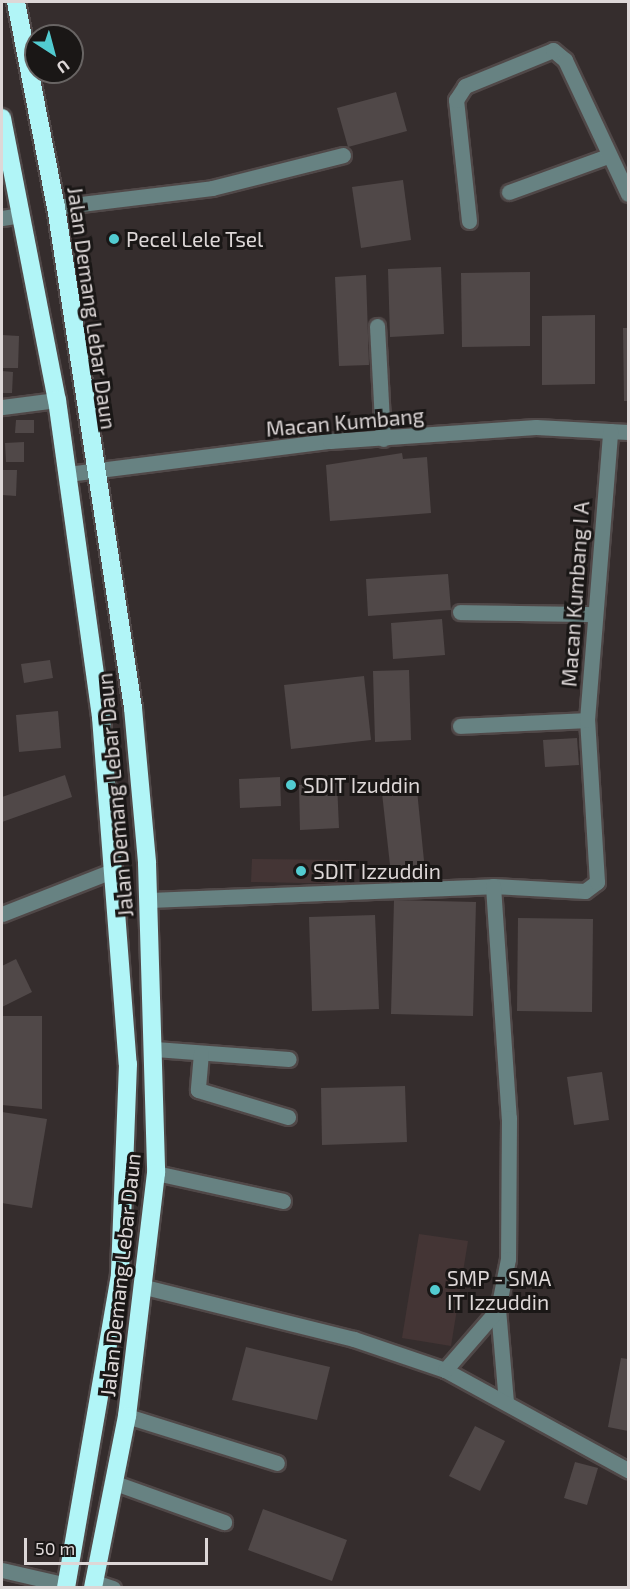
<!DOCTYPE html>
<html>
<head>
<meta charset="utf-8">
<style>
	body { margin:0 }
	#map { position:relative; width:630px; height:1589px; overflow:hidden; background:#352d2d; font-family:"Exo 2",sans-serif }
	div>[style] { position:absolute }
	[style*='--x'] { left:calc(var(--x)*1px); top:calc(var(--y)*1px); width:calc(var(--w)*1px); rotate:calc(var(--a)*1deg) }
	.built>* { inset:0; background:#443535 }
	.building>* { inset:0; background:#504848 }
	.roads { filter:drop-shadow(2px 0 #504848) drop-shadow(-2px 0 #504848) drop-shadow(0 2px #504848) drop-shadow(0 -2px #504848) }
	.minor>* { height:15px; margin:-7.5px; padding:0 7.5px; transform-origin:7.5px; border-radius:7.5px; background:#678282 }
	.highway>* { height:18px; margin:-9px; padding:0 9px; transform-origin:9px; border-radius:9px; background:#b1f5f7 }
	.dots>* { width:16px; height:16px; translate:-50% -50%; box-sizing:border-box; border:3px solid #1a1716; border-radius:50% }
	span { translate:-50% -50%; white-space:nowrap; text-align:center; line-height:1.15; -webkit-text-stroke:6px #1a1716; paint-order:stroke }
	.poi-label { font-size:21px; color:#ddd7d7 }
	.left { translate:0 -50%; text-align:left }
	.street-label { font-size:21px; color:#ddd7d7 }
	.frame { position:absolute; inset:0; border:3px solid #ddd7d7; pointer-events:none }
	.north { position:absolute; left:24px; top:24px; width:60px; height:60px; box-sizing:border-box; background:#1a1716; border:2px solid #686463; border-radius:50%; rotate:144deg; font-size:16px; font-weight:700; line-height:24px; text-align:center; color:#ddd7d7 }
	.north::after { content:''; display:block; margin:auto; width:21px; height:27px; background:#52ccd1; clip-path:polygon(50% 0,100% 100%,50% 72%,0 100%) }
	.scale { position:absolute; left:24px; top:1538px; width:184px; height:27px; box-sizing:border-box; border:3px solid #ddd7d7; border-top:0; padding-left:8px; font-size:18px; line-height:21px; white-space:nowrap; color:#ddd7d7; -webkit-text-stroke:4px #1a1716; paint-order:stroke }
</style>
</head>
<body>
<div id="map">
	<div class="built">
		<i style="clip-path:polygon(252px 859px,350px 860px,350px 884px,251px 882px)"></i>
		<i style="clip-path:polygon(419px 1234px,468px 1241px,451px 1346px,402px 1338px)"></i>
	</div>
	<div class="building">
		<i style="clip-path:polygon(396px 92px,407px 131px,348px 147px,337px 108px)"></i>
		<i style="clip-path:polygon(403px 180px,411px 240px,361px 248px,352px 187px)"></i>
		<i style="clip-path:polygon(441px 267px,444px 334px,390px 337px,388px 269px)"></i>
		<i style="clip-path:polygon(530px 272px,530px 346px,462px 347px,461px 273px)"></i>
		<i style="clip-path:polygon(366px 275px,369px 365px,339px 366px,335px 277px)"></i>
		<i style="clip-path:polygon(595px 315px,595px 384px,542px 385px,542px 316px)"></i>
		<i style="clip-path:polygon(623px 328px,628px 328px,628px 401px,624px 401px)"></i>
		<i style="clip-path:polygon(2px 335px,19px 336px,18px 368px,2px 368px)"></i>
		<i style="clip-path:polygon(2px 371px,13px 372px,12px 393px,2px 393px)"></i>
		<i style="clip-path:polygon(16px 420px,34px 420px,34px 433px,15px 433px)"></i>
		<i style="clip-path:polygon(24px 442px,24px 462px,6px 462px,5px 443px)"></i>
		<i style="clip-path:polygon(402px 453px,403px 459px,427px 457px,431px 513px,330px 521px,326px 465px)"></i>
		<i style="clip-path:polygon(2px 470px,17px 470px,16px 496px,2px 495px)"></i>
		<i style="clip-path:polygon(448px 574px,451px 610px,368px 616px,366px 579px)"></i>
		<i style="clip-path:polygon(442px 619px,445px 655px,393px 659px,391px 623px)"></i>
		<i style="clip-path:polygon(50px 660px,53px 678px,24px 683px,21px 664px)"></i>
		<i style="clip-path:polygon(409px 670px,411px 740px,375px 742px,373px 671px)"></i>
		<i style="clip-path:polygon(364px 676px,371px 740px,291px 749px,284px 685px)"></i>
		<i style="clip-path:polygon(58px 711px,61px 748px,19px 752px,16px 715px)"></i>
		<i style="clip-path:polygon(577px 738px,579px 765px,545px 767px,543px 740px)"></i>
		<i style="clip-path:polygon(65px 775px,72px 797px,2px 822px,2px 797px)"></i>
		<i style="clip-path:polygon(280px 777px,281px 806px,240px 808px,239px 779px)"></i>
		<i style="clip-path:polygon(416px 780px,425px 871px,391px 874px,381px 784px)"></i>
		<i style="clip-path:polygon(337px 783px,339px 828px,300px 830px,299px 785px)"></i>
		<i style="clip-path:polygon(394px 900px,476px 902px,473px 1016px,391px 1014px)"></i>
		<i style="clip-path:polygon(375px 915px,379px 1009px,312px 1011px,309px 917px)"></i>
		<i style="clip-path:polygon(518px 918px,593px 919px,592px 1012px,517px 1011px)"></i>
		<i style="clip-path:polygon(16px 959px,32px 992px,2px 1007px,2px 966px)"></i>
		<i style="clip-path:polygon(2px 1016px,42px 1016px,42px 1109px,2px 1105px)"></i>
		<i style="clip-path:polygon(602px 1072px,609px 1120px,574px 1125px,567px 1077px)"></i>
		<i style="clip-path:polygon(405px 1086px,407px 1142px,322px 1145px,321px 1088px)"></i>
		<i style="clip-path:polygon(2px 1112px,47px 1119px,32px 1208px,2px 1203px)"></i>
		<i style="clip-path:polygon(246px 1347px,330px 1367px,317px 1420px,232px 1400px)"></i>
		<i style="clip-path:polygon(621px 1358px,628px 1359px,628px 1431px,608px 1427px)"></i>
		<i style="clip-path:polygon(475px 1426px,505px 1441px,480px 1491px,449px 1476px)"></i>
		<i style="clip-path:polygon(575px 1462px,598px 1468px,587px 1505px,564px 1498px)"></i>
		<i style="clip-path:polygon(263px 1509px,347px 1540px,332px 1581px,248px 1550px)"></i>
	</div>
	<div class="roads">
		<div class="minor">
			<i style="--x:509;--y:192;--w:105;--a:-20"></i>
			<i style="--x:56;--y:207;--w:157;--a:-6.9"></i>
			<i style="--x:212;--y:188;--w:135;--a:-14.1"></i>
			<i style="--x:2;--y:218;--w:19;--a:-9"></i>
			<i style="--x:469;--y:221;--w:122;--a:-96.1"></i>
			<i style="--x:456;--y:100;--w:17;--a:-57"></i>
			<i style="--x:465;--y:86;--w:95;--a:-22.2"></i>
			<i style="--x:553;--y:50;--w:16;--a:40"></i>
			<i style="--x:565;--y:60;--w:148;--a:64.8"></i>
			<i style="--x:377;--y:326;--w:113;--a:87"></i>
			<i style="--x:2;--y:407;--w:55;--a:-7.3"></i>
			<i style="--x:67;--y:474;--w:265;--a:-7.2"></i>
			<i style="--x:330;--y:441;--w:206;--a:-3.9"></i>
			<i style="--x:536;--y:427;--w:92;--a:3.1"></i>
			<i style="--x:460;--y:612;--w:133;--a:0.9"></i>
			<i style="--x:460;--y:726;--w:127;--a:-2.7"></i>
			<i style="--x:493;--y:886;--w:92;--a:3.1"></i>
			<i style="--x:585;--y:891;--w:15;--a:-37"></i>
			<i style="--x:597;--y:882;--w:162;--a:-93.5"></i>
			<i style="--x:587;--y:720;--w:290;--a:-85.4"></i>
			<i style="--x:149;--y:900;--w:344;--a:-2.3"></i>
			<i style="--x:493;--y:886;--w:233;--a:86.1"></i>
			<i style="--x:509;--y:1118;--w:141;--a:90.4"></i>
			<i style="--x:508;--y:1259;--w:51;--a:101.3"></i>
			<i style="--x:498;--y:1309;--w:93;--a:85.1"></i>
			<i style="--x:2;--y:914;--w:120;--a:-21.4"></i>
			<i style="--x:155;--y:1049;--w:134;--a:4.3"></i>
			<i style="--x:201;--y:1053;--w:37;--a:95"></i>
			<i style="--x:198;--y:1090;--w:94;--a:16.7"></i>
			<i style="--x:156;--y:1173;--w:130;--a:12.4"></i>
			<i style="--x:145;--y:1287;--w:215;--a:14"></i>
			<i style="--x:354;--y:1339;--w:96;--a:18.8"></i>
			<i style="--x:445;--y:1370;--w:209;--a:28.7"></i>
			<i style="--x:445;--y:1370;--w:81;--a:-49"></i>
			<i style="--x:127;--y:1416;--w:157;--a:17.4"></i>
			<i style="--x:115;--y:1483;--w:116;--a:19.7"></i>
			<i style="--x:2;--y:1570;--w:67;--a:13"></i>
			<i style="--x:94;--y:1582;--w:20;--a:18"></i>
		</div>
		<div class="highway">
			<i style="--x:16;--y:2;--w:209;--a:79"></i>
			<i style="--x:56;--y:207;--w:507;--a:81.26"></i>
			<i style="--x:133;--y:708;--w:156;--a:84.8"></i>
			<i style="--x:147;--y:863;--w:310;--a:88.3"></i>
			<i style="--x:156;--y:1173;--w:245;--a:96.8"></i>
			<i style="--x:127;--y:1416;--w:175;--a:101.2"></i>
			<i style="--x:2;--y:118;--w:287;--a:79"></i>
			<i style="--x:57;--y:400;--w:320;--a:82.1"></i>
			<i style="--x:101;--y:717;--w:348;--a:85.6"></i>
			<i style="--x:128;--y:1064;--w:211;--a:92.2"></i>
			<i style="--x:120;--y:1275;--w:318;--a:99.8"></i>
		</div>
	</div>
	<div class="dots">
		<i style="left:114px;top:239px;background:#52ccd1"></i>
		<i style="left:291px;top:785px;background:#52ccd1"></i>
		<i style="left:301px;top:871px;background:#52ccd1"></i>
		<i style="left:435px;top:1290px;background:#52ccd1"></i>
	</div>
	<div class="poi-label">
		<span class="left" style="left:126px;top:239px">Pecel Lele Tsel</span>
		<span class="left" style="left:303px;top:785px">SDIT Izuddin</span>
		<span class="left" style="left:313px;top:871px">SDIT Izzuddin</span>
		<span class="left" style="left:447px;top:1290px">SMP - SMA<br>IT Izzuddin</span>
	</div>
	<div class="street-label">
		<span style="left:92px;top:308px;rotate:82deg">Jalan Demang Lebar Daun</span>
		<span style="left:345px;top:422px;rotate:-5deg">Macan Kumbang</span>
		<span style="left:575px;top:594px;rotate:-86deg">Macan Kumbang I A</span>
		<span style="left:115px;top:795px;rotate:-95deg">Jalan Demang Lebar Daun</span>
		<span style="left:120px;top:1275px;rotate:-84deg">Jalan Demang Lebar Daun</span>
	</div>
	<div class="frame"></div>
	<div class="north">U</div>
	<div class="scale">50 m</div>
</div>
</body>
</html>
